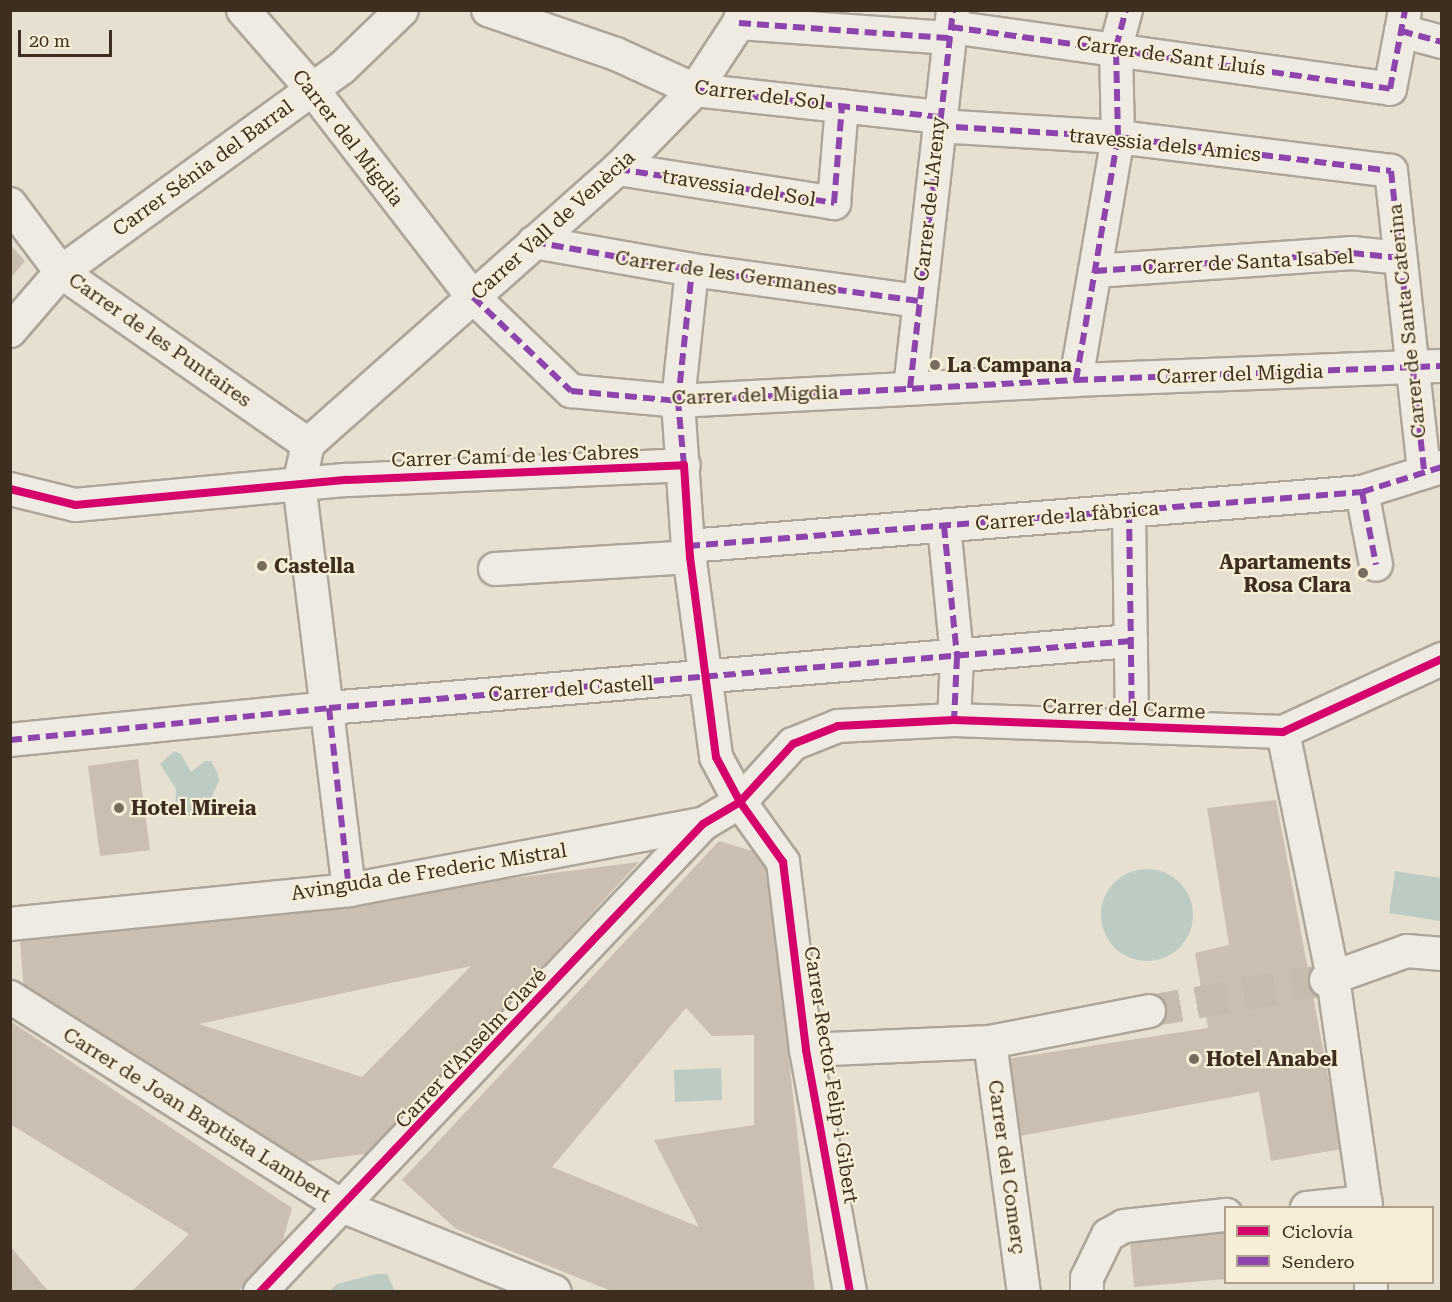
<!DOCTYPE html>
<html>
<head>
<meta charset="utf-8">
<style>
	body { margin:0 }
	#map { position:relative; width:1452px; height:1302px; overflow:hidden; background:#e7e0d1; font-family:"Roboto Serif",serif }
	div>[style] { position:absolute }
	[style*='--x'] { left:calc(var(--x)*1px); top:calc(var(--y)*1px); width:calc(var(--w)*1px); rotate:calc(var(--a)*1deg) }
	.water>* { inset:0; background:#bcccc2 }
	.round { border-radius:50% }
	.building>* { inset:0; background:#cbbfb2 }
	.minor-tunnel>* { height:32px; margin-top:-16px; transform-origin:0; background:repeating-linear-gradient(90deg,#c5bcae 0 32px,transparent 0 48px) }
	.roads { filter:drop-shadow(2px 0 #ada599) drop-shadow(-2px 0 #ada599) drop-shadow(0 2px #ada599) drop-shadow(0 -2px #ada599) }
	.minor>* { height:32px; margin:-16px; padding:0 16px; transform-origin:16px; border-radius:16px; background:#efebe3 }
	.quiet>* { height:6px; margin-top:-3px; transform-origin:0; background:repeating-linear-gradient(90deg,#8e44ad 0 12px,transparent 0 18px) }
	.cycleway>* { height:8px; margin:-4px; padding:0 4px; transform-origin:4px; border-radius:4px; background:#d6006c }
	.dots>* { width:16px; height:16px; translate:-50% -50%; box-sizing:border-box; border:3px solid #f7eed8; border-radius:50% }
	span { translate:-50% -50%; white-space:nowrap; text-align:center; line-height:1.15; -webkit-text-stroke:4.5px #f7eed8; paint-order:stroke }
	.street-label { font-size:20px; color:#3d2e20 }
	.poi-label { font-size:20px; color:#3d2e20; font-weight:700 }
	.left { translate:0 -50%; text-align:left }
	.right { translate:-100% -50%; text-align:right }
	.frame { position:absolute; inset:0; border:12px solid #3d2e20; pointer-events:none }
	.legend { position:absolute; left:1224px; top:1206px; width:210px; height:78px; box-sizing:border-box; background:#f7eed8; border:2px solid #ada18e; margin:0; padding:8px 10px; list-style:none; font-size:18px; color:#3d2e20 }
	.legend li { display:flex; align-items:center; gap:12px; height:30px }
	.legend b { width:30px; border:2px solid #ada18e }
	.scale { position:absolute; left:18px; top:30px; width:94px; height:27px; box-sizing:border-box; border:3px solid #3d2e20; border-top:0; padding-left:8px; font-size:18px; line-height:21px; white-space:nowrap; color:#3d2e20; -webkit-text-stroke:4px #f7eed8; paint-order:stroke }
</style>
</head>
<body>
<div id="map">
	<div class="water">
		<i style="clip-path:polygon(174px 751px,181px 754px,191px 772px,205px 761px,211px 761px,217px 772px,219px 781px,207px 807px,189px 816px,175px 812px,176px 789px,160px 764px)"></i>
		<i class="round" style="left:1101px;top:869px;width:92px;height:92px"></i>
		<i style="clip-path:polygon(1395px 871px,1441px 878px,1441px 921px,1389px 913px)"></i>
		<i style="clip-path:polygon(721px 1068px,722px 1100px,675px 1102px,674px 1070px)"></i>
		<i style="clip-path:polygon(376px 1274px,387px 1274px,395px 1291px,330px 1291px,337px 1284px)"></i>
	</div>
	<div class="building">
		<i style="clip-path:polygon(10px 244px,25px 261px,10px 279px)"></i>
		<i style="clip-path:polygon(138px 759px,150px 850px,100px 856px,88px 766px)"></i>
		<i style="clip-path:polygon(1276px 800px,1342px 1149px,1271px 1161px,1259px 1092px,1004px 1139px,993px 1061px,1208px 1028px,1195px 953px,1229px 945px,1207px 808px)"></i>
		<i style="clip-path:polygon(evenodd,719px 841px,766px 855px,815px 1292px,614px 1292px,456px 1229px,402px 1180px,719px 841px,686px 1008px,712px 1036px,754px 1035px,754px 1125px,654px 1140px,699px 1227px,552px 1167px,686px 1008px)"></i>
		<i style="clip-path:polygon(evenodd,639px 862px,371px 1153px,296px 1163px,24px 992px,20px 941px,639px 862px,471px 966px,362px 1077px,199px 1024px,471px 966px)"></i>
		<i style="clip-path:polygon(10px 1021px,292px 1208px,280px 1250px,238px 1292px,131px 1292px,189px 1234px,10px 1124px)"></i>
		<i style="clip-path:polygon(1226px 1232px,1226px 1279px,1134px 1287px,1130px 1241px)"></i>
		<i style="clip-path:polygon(10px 1246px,49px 1292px,10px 1292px)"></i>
	</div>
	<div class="minor-tunnel">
		<i style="--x:1149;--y:1011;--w:180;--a:-9.9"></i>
	</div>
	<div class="roads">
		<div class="minor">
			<i style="--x:243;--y:10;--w:105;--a:48.9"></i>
			<i style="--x:312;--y:89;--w:263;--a:52.3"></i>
			<i style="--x:473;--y:297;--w:136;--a:43.8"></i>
			<i style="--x:571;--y:391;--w:107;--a:5.3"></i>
			<i style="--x:678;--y:401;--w:399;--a:-3"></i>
			<i style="--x:1076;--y:380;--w:366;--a:-2.2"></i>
			<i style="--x:488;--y:10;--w:135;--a:19"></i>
			<i style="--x:616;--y:54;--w:87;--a:24.5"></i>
			<i style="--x:695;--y:90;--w:245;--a:6.3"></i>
			<i style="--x:739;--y:23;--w:212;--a:4.1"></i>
			<i style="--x:951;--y:27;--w:443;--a:8"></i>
			<i style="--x:1390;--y:89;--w:80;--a:-79.2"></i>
			<i style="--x:1401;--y:31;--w:42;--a:15"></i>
			<i style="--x:938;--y:126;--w:180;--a:3.5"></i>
			<i style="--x:1118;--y:137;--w:275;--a:7.1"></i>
			<i style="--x:1391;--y:171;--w:303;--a:83.7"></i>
			<i style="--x:618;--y:169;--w:219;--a:8.9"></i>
			<i style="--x:834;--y:203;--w:97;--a:-85.3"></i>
			<i style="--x:10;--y:204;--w:85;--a:53.1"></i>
			<i style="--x:61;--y:272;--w:301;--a:34.9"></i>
			<i style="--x:534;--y:242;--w:160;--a:10"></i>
			<i style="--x:692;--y:270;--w:229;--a:7.8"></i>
			<i style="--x:692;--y:270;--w:132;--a:96.1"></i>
			<i style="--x:678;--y:401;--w:145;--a:86.1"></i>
			<i style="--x:688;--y:546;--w:213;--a:82.4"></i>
			<i style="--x:716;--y:757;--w:51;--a:61.9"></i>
			<i style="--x:740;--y:802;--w:74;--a:54.4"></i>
			<i style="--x:783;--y:862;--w:189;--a:83"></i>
			<i style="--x:806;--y:1050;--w:246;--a:79.7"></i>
			<i style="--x:1095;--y:271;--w:258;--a:-4"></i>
			<i style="--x:1352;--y:253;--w:48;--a:5.9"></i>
			<i style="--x:10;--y:331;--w:78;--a:-49.2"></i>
			<i style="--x:61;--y:272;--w:347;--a:-36"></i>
			<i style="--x:342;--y:68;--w:83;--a:-44"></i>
			<i style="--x:1076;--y:380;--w:247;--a:-80.2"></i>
			<i style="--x:1118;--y:137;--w:90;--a:-91.3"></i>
			<i style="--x:1116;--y:47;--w:38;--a:-75"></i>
			<i style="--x:910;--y:388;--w:380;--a:-83.5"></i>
			<i style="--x:10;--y:489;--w:67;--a:13.8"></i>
			<i style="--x:75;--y:505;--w:273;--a:-5.3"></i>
			<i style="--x:347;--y:480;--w:337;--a:-2.5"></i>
			<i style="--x:1362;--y:492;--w:74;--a:79.1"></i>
			<i style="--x:1129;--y:511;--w:213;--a:89.2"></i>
			<i style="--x:944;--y:526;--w:132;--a:84.3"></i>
			<i style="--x:957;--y:657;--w:63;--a:92.7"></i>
			<i style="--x:688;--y:546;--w:676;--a:-4.58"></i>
			<i style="--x:1362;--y:492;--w:84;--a:-17.4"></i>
			<i style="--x:495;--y:569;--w:195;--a:-3.5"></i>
			<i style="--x:1283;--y:732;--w:251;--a:78.5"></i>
			<i style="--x:1333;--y:978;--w:232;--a:81.8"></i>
			<i style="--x:10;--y:740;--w:321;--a:-5.7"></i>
			<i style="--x:329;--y:708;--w:805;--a:-4.78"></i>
			<i style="--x:349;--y:890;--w:408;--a:-97"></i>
			<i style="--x:299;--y:485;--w:42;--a:-77.6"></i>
			<i style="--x:308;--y:444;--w:414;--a:-41.6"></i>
			<i style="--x:618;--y:169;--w:110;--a:-45.7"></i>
			<i style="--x:695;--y:90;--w:80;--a:-56.7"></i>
			<i style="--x:739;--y:23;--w:14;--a:-73"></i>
			<i style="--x:10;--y:924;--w:341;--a:-5.7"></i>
			<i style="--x:349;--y:890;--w:360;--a:-10.6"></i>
			<i style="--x:1326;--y:980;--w:86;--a:-19.7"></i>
			<i style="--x:1407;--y:951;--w:35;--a:5"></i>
			<i style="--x:10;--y:997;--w:395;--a:32.2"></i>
			<i style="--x:344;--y:1207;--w:227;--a:21.9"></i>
			<i style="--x:990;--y:1042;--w:252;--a:82.3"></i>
			<i style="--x:806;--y:1050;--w:184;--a:-2.5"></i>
			<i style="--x:990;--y:1042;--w:162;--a:-11"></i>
			<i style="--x:1307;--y:1208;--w:59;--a:-5.8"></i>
			<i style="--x:1371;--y:1282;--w:10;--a:90"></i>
			<i style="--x:260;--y:1292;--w:644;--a:-46.57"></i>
			<i style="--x:703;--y:824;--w:43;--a:-30.7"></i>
			<i style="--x:740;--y:802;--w:79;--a:-47.6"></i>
			<i style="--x:793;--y:744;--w:48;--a:-21.8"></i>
			<i style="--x:838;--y:726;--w:116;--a:-3"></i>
			<i style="--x:954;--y:720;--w:329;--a:2.1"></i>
			<i style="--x:1283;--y:732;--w:175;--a:-24.7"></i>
			<i style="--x:1087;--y:1292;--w:14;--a:-90"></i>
			<i style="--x:1087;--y:1278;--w:48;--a:-64"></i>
			<i style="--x:1108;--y:1235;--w:18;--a:-29"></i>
			<i style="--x:1124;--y:1226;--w:103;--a:-6.2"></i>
		</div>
	</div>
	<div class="quiet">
		<i style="--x:739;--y:23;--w:212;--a:4.1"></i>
		<i style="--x:951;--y:27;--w:443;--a:8"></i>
		<i style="--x:1390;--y:89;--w:80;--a:-79.2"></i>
		<i style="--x:1401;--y:31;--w:42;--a:15"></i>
		<i style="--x:695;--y:90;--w:245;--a:6.3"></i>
		<i style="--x:938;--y:126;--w:180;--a:3.5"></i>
		<i style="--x:1118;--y:137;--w:275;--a:7.1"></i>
		<i style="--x:1391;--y:171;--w:303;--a:83.7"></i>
		<i style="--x:618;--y:169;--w:219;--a:8.9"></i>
		<i style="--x:834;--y:203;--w:97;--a:-85.3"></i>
		<i style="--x:534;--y:242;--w:160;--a:10"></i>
		<i style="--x:692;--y:270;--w:229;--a:7.8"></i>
		<i style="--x:1095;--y:271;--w:258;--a:-4"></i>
		<i style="--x:1352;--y:253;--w:48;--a:5.9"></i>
		<i style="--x:473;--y:297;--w:136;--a:43.8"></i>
		<i style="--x:571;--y:391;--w:107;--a:5.3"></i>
		<i style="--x:678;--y:401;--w:399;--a:-3"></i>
		<i style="--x:1076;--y:380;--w:366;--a:-2.2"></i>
		<i style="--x:1076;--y:380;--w:247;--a:-80.2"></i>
		<i style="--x:1118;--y:137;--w:90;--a:-91.3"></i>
		<i style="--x:1116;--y:47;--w:38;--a:-75"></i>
		<i style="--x:910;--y:388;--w:380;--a:-83.5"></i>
		<i style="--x:684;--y:465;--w:64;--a:-95.4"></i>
		<i style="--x:678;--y:401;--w:132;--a:-83.9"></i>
		<i style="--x:1362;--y:492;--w:74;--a:79.1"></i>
		<i style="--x:1129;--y:511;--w:213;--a:89.2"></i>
		<i style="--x:944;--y:526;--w:132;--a:84.3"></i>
		<i style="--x:957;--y:657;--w:63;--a:92.7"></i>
		<i style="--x:688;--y:546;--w:676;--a:-4.58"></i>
		<i style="--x:1362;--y:492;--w:84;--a:-17.4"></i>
		<i style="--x:329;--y:708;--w:183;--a:83.7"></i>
		<i style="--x:10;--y:740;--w:321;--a:-5.7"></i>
		<i style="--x:329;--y:708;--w:805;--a:-4.78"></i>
	</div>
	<div class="cycleway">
		<i style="--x:10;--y:489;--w:67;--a:13.8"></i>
		<i style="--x:75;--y:505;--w:273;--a:-5.3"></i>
		<i style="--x:347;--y:480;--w:337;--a:-2.5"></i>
		<i style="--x:684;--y:465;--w:92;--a:86.3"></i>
		<i style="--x:690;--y:557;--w:202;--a:82.6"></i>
		<i style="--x:716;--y:757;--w:51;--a:61.9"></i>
		<i style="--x:740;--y:802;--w:74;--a:54.4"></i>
		<i style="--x:783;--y:862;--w:189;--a:83"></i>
		<i style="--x:806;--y:1050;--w:246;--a:79.7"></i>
		<i style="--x:260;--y:1292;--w:644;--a:-46.57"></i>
		<i style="--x:703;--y:824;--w:43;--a:-30.7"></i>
		<i style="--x:740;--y:802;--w:79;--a:-47.6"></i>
		<i style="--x:793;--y:744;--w:48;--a:-21.8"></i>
		<i style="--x:838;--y:726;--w:116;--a:-3"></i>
		<i style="--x:954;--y:720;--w:329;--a:2.1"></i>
		<i style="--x:1283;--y:732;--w:175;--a:-24.7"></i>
	</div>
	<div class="dots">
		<i style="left:935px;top:365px;background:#786c5e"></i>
		<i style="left:262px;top:566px;background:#786c5e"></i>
		<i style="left:1363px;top:573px;background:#786c5e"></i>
		<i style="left:119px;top:808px;background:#786c5e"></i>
		<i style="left:1194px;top:1059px;background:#786c5e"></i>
	</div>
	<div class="street-label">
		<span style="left:1171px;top:56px;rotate:8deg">Carrer de Sant Lluís</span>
		<span style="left:760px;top:95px;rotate:7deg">Carrer del Sol</span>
		<span style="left:348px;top:138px;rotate:52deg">Carrer del Migdia</span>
		<span style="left:1165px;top:145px;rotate:6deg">travessia dels Amics</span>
		<span style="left:203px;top:168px;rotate:-36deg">Carrer Sénia del Barral</span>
		<span style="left:739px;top:188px;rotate:9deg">travessia del Sol</span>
		<span style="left:930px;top:199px;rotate:-84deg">Carrer de L'Areny</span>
		<span style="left:553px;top:225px;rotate:-42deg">Carrer Vall de Venècia</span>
		<span style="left:1248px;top:262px;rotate:-3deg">Carrer de Santa Isabel</span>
		<span style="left:726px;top:273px;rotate:8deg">Carrer de les Germanes</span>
		<span style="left:1407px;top:321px;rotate:-96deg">Carrer de Santa Caterina</span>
		<span style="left:160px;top:340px;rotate:35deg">Carrer de les Puntaires</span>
		<span style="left:1240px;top:374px;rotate:-2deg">Carrer del Migdia</span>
		<span style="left:755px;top:395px;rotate:-2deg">Carrer del Migdia</span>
		<span style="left:515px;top:456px;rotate:-2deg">Carrer Camí de les Cabres</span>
		<span style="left:1067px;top:516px;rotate:-5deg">Carrer de la fàbrica</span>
		<span style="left:571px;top:689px;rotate:-4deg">Carrer del Castell</span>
		<span style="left:1124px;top:709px;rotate:2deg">Carrer del Carme</span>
		<span style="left:429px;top:872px;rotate:-9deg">Avinguda de Frederic Mistral</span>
		<span style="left:471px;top:1048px;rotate:-47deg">Carrer d'Anselm Clavé</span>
		<span style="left:831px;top:1075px;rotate:81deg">Carrer Rector Felip i Gibert</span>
		<span style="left:197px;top:1115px;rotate:32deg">Carrer de Joan Baptista Lambert</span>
		<span style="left:1007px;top:1167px;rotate:82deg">Carrer del Comerç</span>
	</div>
	<div class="poi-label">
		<span class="left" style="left:947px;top:365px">La Campana</span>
		<span class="right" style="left:1351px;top:574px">Apartaments<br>Rosa Clara</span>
		<span class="left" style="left:274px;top:566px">Castella</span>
		<span class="left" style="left:131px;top:808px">Hotel Mireia</span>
		<span class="left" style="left:1206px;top:1059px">Hotel Anabel</span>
	</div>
	<div class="frame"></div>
	<ul class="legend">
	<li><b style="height:8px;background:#d6006c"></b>Ciclovía</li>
	<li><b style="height:8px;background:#8e44ad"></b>Sendero</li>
	</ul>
	<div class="scale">20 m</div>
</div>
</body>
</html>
